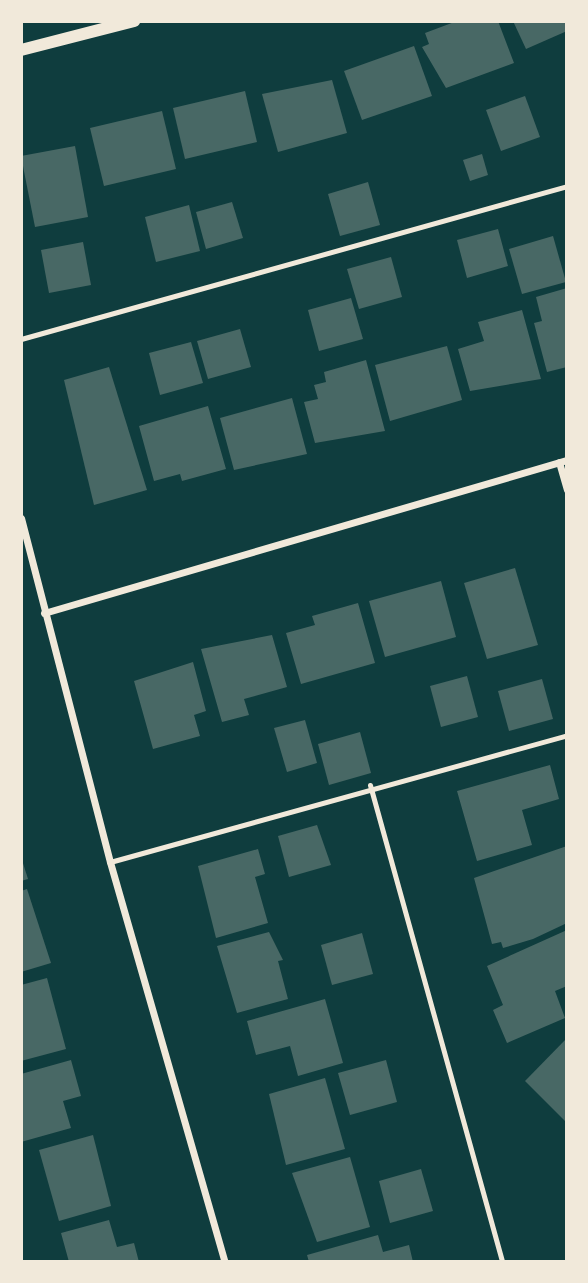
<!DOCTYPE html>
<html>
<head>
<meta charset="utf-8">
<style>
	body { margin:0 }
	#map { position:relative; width:588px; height:1283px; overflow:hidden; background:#0f3d3e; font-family:"Noto Serif",serif }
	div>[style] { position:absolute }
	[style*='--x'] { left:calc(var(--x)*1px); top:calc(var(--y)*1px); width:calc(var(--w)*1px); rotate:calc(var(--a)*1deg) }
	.building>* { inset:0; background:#486865 }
	.service>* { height:5px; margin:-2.5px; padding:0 2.5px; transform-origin:2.5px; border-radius:2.5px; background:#f1e9da }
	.minor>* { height:7px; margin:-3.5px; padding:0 3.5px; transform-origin:3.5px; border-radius:3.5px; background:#f1e9da }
	.tertiary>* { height:12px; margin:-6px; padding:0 6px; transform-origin:6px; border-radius:6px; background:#f1e9da }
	span { translate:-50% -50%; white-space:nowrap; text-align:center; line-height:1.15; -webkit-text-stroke:6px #f1e9da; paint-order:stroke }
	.frame { position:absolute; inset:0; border:23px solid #f1e9da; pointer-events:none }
</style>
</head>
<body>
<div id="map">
	<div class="building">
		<i style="clip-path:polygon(457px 21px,498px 21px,514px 63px,446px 88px,422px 47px,429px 44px,425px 33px)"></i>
		<i style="clip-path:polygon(513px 21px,567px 21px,567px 31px,526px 49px)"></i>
		<i style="clip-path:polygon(414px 46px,432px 96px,362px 120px,344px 71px)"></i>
		<i style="clip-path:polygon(332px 80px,347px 133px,278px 152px,262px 94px)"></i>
		<i style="clip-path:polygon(245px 91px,257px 142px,185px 159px,173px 108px)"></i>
		<i style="clip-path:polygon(525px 96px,540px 137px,501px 151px,486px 110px)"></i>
		<i style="clip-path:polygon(162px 111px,176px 169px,104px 186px,90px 128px)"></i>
		<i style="clip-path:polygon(75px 146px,88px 217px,35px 227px,21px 156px)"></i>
		<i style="clip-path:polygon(482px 154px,488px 175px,470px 181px,463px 160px)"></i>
		<i style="clip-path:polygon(368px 182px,380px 225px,340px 236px,328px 194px)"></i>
		<i style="clip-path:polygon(232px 202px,243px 238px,206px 249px,196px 212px)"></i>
		<i style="clip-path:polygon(189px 205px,200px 251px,156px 262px,145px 217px)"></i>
		<i style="clip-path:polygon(498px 229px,508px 266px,467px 278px,457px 240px)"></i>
		<i style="clip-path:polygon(553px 236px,566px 282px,522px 294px,509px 249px)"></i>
		<i style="clip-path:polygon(83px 242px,91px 285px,49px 293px,41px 250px)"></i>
		<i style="clip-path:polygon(391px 257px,402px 297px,359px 309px,347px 269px)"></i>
		<i style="clip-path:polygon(567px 288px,567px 367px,547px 372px,534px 323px,542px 321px,536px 297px)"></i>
		<i style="clip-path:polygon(351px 298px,363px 339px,319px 351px,308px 310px)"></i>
		<i style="clip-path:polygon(522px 310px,541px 379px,470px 391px,458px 349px,484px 341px,478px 322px)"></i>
		<i style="clip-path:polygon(240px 329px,251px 367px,208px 379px,197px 341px)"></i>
		<i style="clip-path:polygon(191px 342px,203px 383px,160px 395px,149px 353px)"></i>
		<i style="clip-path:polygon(447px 346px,462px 400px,390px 421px,375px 365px)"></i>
		<i style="clip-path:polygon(366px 360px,385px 431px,315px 443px,304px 402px,318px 399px,314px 385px,326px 382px,324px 372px)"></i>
		<i style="clip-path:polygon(109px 367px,147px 490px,94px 505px,64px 380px)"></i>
		<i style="clip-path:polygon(292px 398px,307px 454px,234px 470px,220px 418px)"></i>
		<i style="clip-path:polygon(208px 406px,226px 469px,182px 481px,180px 474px,154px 481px,139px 426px)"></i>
		<i style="clip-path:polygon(515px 568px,538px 645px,487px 659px,464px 583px)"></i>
		<i style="clip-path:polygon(441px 581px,456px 637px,385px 657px,369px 601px)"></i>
		<i style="clip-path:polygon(358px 603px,375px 663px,301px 684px,286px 633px,315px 625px,312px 616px)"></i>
		<i style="clip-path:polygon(272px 635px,287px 687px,244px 699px,249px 715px,222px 722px,201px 649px)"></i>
		<i style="clip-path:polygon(193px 662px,206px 711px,194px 715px,200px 736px,153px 749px,134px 681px)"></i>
		<i style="clip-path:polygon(467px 676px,478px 717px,441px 727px,430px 686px)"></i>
		<i style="clip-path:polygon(542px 679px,553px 719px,509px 731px,498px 691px)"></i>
		<i style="clip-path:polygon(305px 720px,317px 763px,287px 772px,274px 728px)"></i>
		<i style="clip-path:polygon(360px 732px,371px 773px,329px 785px,318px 744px)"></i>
		<i style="clip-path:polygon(550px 765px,559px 799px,522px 810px,532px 845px,477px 861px,457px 791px)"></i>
		<i style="clip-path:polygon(317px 825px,331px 865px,289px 877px,278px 836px)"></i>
		<i style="clip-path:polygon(567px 846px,567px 923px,533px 939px,503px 948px,501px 942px,492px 944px,474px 878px)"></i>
		<i style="clip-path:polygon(258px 849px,265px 874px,255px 877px,268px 923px,216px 938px,198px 866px)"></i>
		<i style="clip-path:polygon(21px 857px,28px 879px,21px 881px)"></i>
		<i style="clip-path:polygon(27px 889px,51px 963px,21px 972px,21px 891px)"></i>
		<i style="clip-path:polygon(567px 930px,567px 986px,555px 991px,565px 1018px,507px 1043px,493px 1010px,503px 1005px,487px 966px)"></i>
		<i style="clip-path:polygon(269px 932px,283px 960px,278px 961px,288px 999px,237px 1013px,217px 946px)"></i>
		<i style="clip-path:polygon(362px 933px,373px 974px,332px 985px,321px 945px)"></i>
		<i style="clip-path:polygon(47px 978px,66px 1049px,21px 1061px,21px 985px)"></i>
		<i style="clip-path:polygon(325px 999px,343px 1063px,298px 1076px,290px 1046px,256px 1055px,247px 1021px)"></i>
		<i style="clip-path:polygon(567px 1038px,567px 1123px,525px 1081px)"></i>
		<i style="clip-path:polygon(71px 1060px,81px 1096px,63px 1101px,71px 1128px,21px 1142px,21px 1074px)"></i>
		<i style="clip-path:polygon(386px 1060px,397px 1102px,350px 1115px,338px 1073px)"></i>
		<i style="clip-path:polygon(325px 1078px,345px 1149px,286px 1165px,269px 1094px)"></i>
		<i style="clip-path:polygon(93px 1135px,111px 1206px,59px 1221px,39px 1150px)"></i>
		<i style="clip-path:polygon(350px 1157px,370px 1227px,317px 1242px,292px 1173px)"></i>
		<i style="clip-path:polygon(421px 1169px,433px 1211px,390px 1223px,379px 1181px)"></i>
		<i style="clip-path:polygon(109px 1220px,117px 1247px,134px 1243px,139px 1262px,69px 1262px,61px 1233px)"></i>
		<i style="clip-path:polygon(378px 1235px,383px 1252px,409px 1245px,413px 1262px,309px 1262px,307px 1255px)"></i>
	</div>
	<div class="service">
		<i style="--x:21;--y:339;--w:567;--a:-15.65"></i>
		<i style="--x:370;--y:785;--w:495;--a:74.5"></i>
		<i style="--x:110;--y:862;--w:474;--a:-15.5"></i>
	</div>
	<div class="minor">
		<i style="--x:559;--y:462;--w:29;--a:74"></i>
		<i style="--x:21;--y:518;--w:355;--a:75.5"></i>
		<i style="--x:110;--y:862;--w:416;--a:74"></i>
		<i style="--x:44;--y:613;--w:545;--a:-16.31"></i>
	</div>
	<div class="tertiary">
		<i style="--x:21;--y:50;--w:117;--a:-14.4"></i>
	</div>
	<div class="frame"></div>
</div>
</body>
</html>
